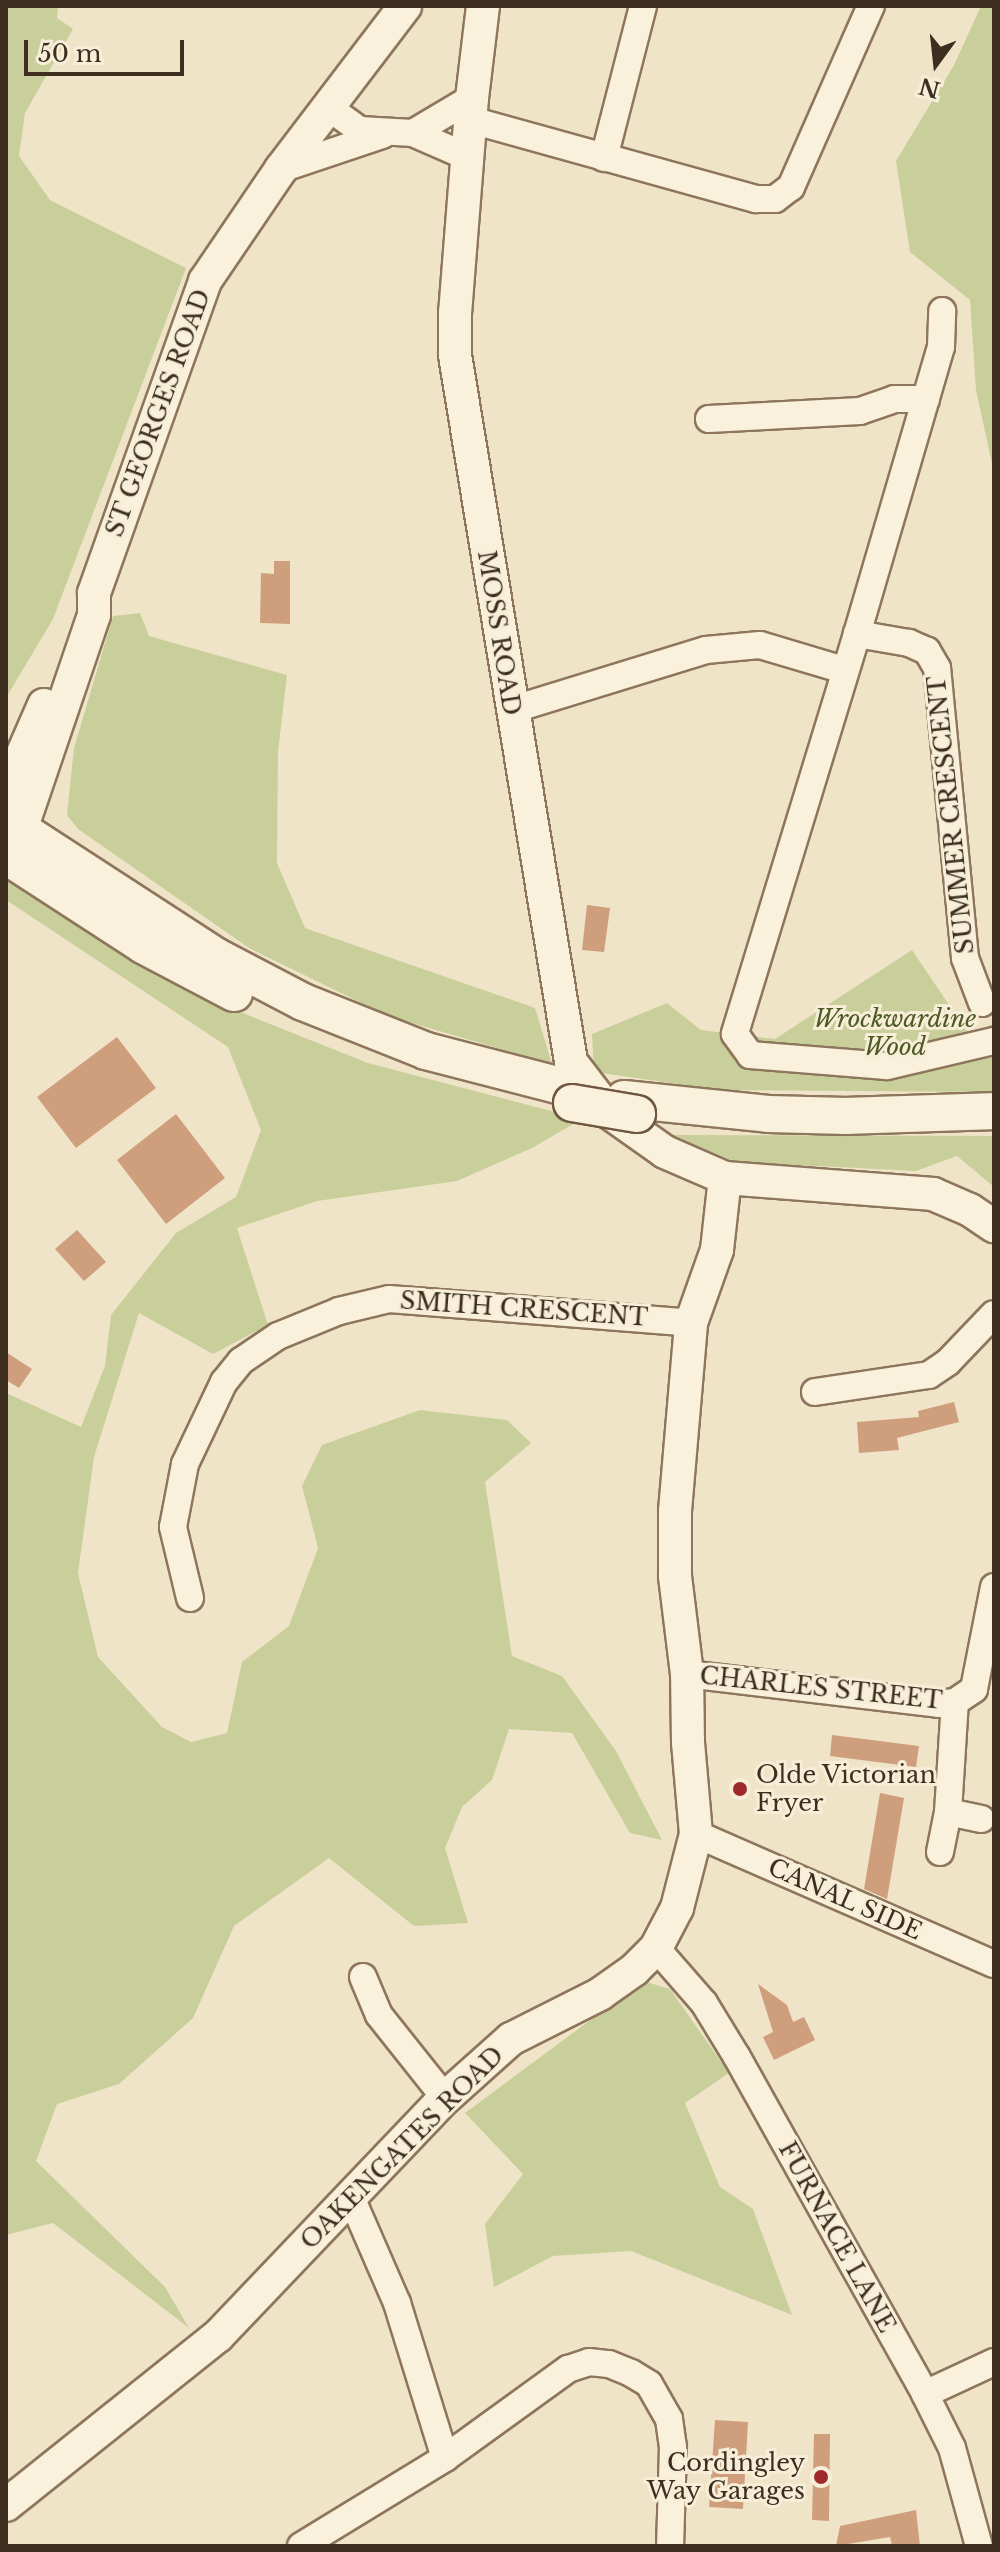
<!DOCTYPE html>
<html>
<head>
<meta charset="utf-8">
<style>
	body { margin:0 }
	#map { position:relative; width:1000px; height:2552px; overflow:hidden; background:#f0e4c8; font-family:"Libre Baskerville",serif }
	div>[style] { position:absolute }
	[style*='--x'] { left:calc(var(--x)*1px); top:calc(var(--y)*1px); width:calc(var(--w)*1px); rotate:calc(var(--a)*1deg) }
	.green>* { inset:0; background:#c9cf9b }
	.building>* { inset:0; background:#cf9f7d }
	.roads { filter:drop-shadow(2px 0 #8d765c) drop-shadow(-2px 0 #8d765c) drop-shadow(0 2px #8d765c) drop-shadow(0 -2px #8d765c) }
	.minor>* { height:26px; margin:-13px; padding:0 13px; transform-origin:13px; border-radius:13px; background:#faf1dc }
	.tertiary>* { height:32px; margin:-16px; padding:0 16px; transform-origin:16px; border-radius:16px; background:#faf1dc }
	.secondary>* { height:36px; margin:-18px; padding:0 18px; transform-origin:18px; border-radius:18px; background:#faf1dc }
	.bridges { filter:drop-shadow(2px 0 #6f573f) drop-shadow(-2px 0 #6f573f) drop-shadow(0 2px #6f573f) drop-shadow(0 -2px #6f573f) }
	.secondary-bridge>* { height:36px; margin:-18px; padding:0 18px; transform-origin:18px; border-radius:18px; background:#faf1dc }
	.dots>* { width:22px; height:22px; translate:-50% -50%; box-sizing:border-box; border:4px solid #f7eed8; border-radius:50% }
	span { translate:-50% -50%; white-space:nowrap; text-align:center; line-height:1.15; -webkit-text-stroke:6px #f7eed8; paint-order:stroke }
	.street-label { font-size:24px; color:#3d2e20 }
	.park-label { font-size:24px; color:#4d5a26; font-style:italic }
	.poi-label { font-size:24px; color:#3d2e20 }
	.left { translate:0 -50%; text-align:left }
	.right { translate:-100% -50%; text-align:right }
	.frame { position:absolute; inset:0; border:8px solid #3d2e20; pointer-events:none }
	.north { position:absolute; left:896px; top:24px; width:80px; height:80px; -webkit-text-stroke:6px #f7eed8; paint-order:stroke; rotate:195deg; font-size:22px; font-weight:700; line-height:32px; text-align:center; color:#3d2e20 }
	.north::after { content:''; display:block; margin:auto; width:28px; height:36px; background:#3d2e20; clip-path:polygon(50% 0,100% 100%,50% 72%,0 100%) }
	.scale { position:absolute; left:24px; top:40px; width:160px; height:36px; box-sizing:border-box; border:4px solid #3d2e20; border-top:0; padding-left:10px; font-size:24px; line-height:28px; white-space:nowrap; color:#3d2e20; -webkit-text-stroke:6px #f7eed8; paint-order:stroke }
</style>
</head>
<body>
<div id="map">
	<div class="green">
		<i style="clip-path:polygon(6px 6px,58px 6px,57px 18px,73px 29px,25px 113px,19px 156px,50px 200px,186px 268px,53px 619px,6px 698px)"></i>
		<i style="clip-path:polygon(981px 6px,994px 6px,994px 473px,976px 390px,970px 300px,910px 252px,896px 161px,954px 65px)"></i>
		<i style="clip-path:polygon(140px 613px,149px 636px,287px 675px,278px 752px,277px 863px,305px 928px,535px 1008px,552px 1064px,388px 1016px,249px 948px,78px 829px,67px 815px,74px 748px,113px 616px)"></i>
		<i style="clip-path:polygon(6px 876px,203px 997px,368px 1063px,582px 1119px,532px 1148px,457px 1181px,317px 1201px,237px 1228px,268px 1325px,213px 1354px,139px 1313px,94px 1457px,78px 1573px,98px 1657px,162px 1727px,191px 1742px,227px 1733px,242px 1662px,289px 1626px,318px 1548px,302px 1486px,322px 1445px,420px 1410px,507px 1420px,531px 1443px,485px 1482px,512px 1656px,562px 1676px,616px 1751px,662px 1840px,630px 1833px,572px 1733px,509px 1729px,492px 1780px,462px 1807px,445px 1848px,468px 1923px,414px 1926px,329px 1858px,234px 1926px,193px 2018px,119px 2084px,57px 2104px,36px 2161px,165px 2287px,189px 2328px,53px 2223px,6px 2235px,6px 1393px,81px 1427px,105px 1366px,111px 1315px,176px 1233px,236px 1197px,261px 1130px,228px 1047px,6px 900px)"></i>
		<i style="clip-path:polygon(912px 950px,968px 1033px,994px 1024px,994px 1092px,720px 1090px,594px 1072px,592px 1034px,667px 1003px,701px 1030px,775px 1039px)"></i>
		<i style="clip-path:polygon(672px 1135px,994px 1136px,994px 1187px,957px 1156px,916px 1171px,736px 1162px)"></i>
		<i style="clip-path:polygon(643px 1981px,670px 1989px,729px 2073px,685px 2103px,720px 2187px,753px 2209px,792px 2315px,631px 2251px,553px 2256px,494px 2287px,485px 2224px,523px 2174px,465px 2113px)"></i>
	</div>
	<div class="building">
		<i style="clip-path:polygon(274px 561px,290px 561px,290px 624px,260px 623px,261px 573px,274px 574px)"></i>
		<i style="clip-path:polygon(587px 905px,610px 908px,604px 952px,582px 950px)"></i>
		<i style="clip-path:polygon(117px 1037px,156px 1088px,76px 1148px,37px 1097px)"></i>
		<i style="clip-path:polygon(176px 1114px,225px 1178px,166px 1224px,117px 1160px)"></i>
		<i style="clip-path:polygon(77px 1230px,106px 1262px,84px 1281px,55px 1249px)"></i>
		<i style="clip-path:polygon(6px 1352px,32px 1369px,19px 1388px,6px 1380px)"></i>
		<i style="clip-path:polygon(954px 1402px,959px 1422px,897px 1438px,899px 1450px,859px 1453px,857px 1422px,919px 1417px,918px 1411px)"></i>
		<i style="clip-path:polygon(832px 1735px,919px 1746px,916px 1767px,830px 1756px)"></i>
		<i style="clip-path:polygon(880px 1793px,904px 1798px,887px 1899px,864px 1889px)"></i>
		<i style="clip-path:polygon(758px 1984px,787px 2005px,793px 2022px,804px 2017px,815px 2040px,774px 2060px,763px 2037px,773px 2032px)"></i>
		<i style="clip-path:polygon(715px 2420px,748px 2422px,743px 2509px,709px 2507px)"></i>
		<i style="clip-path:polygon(814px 2434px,830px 2434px,829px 2521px,812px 2520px)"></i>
		<i style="clip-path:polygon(916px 2510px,920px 2546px,892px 2546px,890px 2537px,836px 2546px,840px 2526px)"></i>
	</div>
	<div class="roads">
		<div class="minor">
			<i style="--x:328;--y:107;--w:39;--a:36"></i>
			<i style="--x:360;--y:130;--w:53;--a:3.2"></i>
			<i style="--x:413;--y:133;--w:60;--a:23.6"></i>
			<i style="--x:471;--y:120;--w:296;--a:15.5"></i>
			<i style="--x:756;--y:199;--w:19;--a:0"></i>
			<i style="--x:775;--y:199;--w:20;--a:-37"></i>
			<i style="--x:791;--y:187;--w:198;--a:-66.2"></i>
			<i style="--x:413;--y:133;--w:69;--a:-30.7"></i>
			<i style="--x:604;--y:158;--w:157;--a:-75.6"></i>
			<i style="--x:281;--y:169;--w:107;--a:-18.6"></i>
			<i style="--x:709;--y:419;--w:151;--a:-3"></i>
			<i style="--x:860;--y:411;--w:36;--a:-19"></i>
			<i style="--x:894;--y:399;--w:32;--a:0"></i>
			<i style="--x:857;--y:634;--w:299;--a:-73.7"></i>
			<i style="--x:941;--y:347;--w:36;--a:-88"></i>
			<i style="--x:511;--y:710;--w:204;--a:-17.1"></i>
			<i style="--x:706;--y:650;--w:54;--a:-5.3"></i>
			<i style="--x:760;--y:645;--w:88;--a:16.6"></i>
			<i style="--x:982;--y:1003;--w:48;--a:-110.7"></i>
			<i style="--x:965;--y:958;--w:291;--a:-95.5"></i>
			<i style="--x:937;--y:668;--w:20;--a:-120"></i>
			<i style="--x:927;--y:651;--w:20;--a:-156"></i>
			<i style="--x:909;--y:643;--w:53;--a:-170.2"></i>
			<i style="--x:857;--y:634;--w:418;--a:107"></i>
			<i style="--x:735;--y:1034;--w:26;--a:54"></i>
			<i style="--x:750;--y:1055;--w:137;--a:4.6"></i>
			<i style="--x:887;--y:1066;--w:110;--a:-13.2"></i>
			<i style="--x:815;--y:1392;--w:115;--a:-8.5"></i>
			<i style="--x:929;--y:1375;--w:23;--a:-34"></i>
			<i style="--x:948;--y:1362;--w:66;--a:-46.2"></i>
			<i style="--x:190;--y:1598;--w:73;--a:-103.5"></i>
			<i style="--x:173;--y:1527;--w:64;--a:-79.2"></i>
			<i style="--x:185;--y:1464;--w:91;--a:-64.6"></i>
			<i style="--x:224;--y:1382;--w:27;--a:-51"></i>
			<i style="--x:241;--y:1361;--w:45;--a:-34"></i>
			<i style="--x:278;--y:1336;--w:66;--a:-22.3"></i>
			<i style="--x:339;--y:1311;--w:51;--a:-13.5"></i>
			<i style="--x:389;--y:1299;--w:303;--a:4.5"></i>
			<i style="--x:687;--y:1674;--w:253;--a:6.8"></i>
			<i style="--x:938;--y:1704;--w:17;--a:-7"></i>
			<i style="--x:948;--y:1812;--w:34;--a:12"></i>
			<i style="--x:696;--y:1834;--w:325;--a:23.6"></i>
			<i style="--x:940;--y:1852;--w:41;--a:-78.7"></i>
			<i style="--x:948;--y:1812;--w:110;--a:-86.4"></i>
			<i style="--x:955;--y:1702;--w:23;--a:-34"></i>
			<i style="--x:974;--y:1689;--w:104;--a:-78.9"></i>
			<i style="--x:656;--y:1948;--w:73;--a:48.9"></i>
			<i style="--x:704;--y:2003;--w:63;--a:58.6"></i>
			<i style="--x:737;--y:2057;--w:386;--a:60.8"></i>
			<i style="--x:925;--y:2394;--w:60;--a:63.4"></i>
			<i style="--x:952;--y:2448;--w:102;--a:74.6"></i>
			<i style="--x:363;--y:1977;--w:41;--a:67.2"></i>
			<i style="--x:379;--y:2015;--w:106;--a:51.5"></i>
			<i style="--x:925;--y:2394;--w:76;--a:-24.9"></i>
			<i style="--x:445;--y:2458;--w:152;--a:-35.9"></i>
			<i style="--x:568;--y:2369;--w:22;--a:-18"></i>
			<i style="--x:589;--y:2362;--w:20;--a:6"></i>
			<i style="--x:609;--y:2364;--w:24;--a:22"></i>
			<i style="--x:631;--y:2373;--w:21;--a:31"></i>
			<i style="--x:649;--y:2384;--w:40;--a:60.3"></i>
			<i style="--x:669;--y:2419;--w:28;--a:82"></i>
			<i style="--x:673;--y:2447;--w:99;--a:91.7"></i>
			<i style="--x:301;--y:2546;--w:169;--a:-31.4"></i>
			<i style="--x:445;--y:2458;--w:162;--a:-107.2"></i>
			<i style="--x:397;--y:2303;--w:118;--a:-113.5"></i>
		</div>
		<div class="tertiary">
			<i style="--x:483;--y:6;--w:93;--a:96.8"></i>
			<i style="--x:472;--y:98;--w:215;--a:94.5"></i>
			<i style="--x:455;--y:312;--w:43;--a:90"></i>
			<i style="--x:455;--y:355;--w:716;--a:80.68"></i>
			<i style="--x:571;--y:1062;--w:64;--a:52.6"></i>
			<i style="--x:610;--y:1113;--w:67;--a:35.3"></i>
			<i style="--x:665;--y:1152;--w:65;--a:23.4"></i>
			<i style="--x:725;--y:1178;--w:209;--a:4.4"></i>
			<i style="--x:933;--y:1194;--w:40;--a:23.4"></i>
			<i style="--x:970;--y:1210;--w:29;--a:34"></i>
			<i style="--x:6;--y:792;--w:95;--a:-66.4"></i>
			<i style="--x:13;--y:853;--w:251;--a:-71.2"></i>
			<i style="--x:94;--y:615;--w:22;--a:-90"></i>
			<i style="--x:94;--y:593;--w:331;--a:-70.4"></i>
			<i style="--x:205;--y:281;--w:135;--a:-55.8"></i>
			<i style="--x:281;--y:169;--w:205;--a:-52.7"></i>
			<i style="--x:6;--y:2505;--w:271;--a:-38.6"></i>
			<i style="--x:218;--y:2336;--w:329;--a:-46.4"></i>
			<i style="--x:445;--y:2098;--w:89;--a:-41.8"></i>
			<i style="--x:511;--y:2039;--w:100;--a:-26.8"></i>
			<i style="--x:600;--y:1994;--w:42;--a:-35.2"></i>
			<i style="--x:634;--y:1970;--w:31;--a:-45"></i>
			<i style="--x:656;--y:1948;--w:45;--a:-62.3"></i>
			<i style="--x:677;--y:1908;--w:76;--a:-75.6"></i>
			<i style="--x:696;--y:1834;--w:92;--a:-95"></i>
			<i style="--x:688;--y:1742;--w:68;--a:-90.8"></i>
			<i style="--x:687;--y:1674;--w:99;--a:-97"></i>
			<i style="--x:675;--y:1576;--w:65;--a:-90"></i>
			<i style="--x:675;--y:1511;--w:189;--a:-85.1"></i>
			<i style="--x:691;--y:1323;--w:77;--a:-70.4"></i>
			<i style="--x:717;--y:1250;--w:72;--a:-83.7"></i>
		</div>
		<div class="secondary">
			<i style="--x:6;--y:820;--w:252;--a:33"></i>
			<i style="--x:217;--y:957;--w:97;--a:27.6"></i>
			<i style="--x:303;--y:1002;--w:132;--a:21.7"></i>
			<i style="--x:426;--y:1051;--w:144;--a:14.5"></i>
			<i style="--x:6;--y:856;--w:163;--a:33"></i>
			<i style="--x:143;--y:945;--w:103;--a:27.8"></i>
			<i style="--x:624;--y:1099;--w:145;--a:5.9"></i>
			<i style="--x:768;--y:1114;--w:79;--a:1.5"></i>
			<i style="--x:847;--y:1116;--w:147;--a:-1.9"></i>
		</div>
	</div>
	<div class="bridges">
		<div class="secondary-bridge">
			<i style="--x:572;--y:1103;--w:66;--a:9.6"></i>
		</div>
	</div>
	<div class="dots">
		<i style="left:740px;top:1789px;background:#9e2a2b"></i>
		<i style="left:821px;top:2477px;background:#9e2a2b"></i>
	</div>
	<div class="street-label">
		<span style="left:158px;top:413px;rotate:-70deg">ST GEORGES ROAD</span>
		<span style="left:499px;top:633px;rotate:81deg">MOSS ROAD</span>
		<span style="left:951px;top:815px;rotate:-96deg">SUMMER CRESCENT</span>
		<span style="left:524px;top:1309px;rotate:4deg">SMITH CRESCENT</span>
		<span style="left:821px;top:1688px;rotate:6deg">CHARLES STREET</span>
		<span style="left:845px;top:1899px;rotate:24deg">CANAL SIDE</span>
		<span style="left:402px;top:2148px;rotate:-45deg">OAKENGATES ROAD</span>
		<span style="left:837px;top:2237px;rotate:61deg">FURNACE LANE</span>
	</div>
	<div class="park-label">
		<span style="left:895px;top:1033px">Wrockwardine<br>Wood</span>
	</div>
	<div class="poi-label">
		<span class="left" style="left:756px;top:1789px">Olde Victorian<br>Fryer</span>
		<span class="right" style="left:805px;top:2477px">Cordingley<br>Way Garages</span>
	</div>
	<div class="frame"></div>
	<div class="north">N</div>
	<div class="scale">50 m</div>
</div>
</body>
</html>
